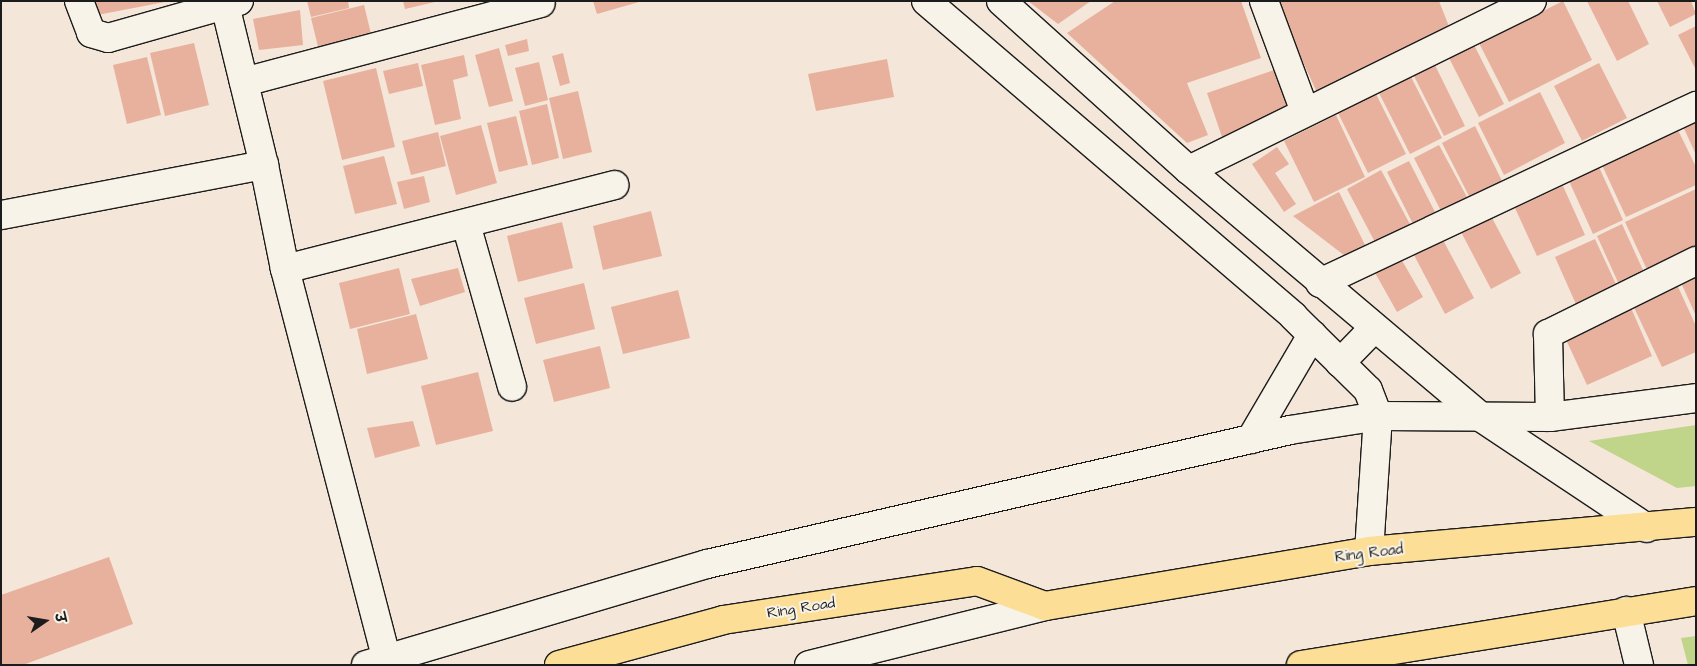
<!DOCTYPE html>
<html>
<head>
<meta charset="utf-8">
<style>
	body { margin:0 }
	#map { position:relative; width:1697px; height:666px; overflow:hidden; background:#f4e6d9; font-family:"Architects Daughter","Playpen Sans Deva",sans-serif }
	div>[style] { position:absolute }
	[style*='--x'] { left:calc(var(--x)*1px); top:calc(var(--y)*1px); width:calc(var(--w)*1px); rotate:calc(var(--a)*1deg) }
	.green>* { inset:0; background:#c1d58a }
	.building>* { inset:0; background:#e8b19e }
	.roads { filter:drop-shadow(1px 0 #1c1c1c) drop-shadow(-1px 0 #1c1c1c) drop-shadow(0 1px #1c1c1c) drop-shadow(0 -1px #1c1c1c) }
	.street>* { height:28px; margin:-14px; padding:0 14px; transform-origin:14px; border-radius:14px; background:#f7f3e8 }
	.secondary>* { height:28px; margin:-14px; padding:0 14px; transform-origin:14px; border-radius:14px; background:#f7f3e8 }
	.primary>* { height:28px; margin:-14px; padding:0 14px; transform-origin:14px; border-radius:14px; background:#fcde96 }
	span { translate:-50% -50%; white-space:nowrap; text-align:center; line-height:1.15; -webkit-text-stroke:4px #f7f3e8; paint-order:stroke }
	.street-label { font-size:15px; color:#1c1c1c }
	.frame { position:absolute; inset:0; border:2px solid #1c1c1c; pointer-events:none }
	.north { position:absolute; left:20px; top:596px; width:50px; height:50px; -webkit-text-stroke:4px #f7f3e8; paint-order:stroke; rotate:77deg; font-size:14px; font-weight:700; line-height:20px; text-align:center; color:#1c1c1c }
	.north::after { content:''; display:block; margin:auto; width:18px; height:22px; background:#1c1c1c; clip-path:polygon(50% 0,100% 100%,50% 72%,0 100%) }
</style>
</head>
<body>
<div id="map">
	<div class="green">
		<i style="clip-path:polygon(1696px 425px,1696px 486px,1677px 488px,1589px 441px)"></i>
		<i style="clip-path:polygon(1696px 636px,1696px 665px,1688px 665px,1681px 638px)"></i>
	</div>
	<div class="building">
		<i style="clip-path:polygon(94px 1px,165px 1px,165px 2px,97px 15px)"></i>
		<i style="clip-path:polygon(307px 1px,348px 1px,349px 8px,311px 17px)"></i>
		<i style="clip-path:polygon(403px 1px,434px 1px,435px 2px,405px 9px)"></i>
		<i style="clip-path:polygon(593px 1px,639px 1px,639px 2px,597px 14px)"></i>
		<i style="clip-path:polygon(1028px 1px,1091px 1px,1058px 24px)"></i>
		<i style="clip-path:polygon(1115px 1px,1241px 1px,1261px 58px,1187px 83px,1208px 135px,1187px 143px,1067px 33px)"></i>
		<i style="clip-path:polygon(1275px 1px,1439px 1px,1450px 29px,1320px 99px)"></i>
		<i style="clip-path:polygon(1563px 1px,1592px 60px,1509px 102px,1479px 43px)"></i>
		<i style="clip-path:polygon(1587px 1px,1628px 1px,1649px 44px,1617px 61px)"></i>
		<i style="clip-path:polygon(1657px 1px,1691px 1px,1696px 14px,1670px 27px)"></i>
		<i style="clip-path:polygon(364px 5px,373px 42px,320px 55px,311px 18px)"></i>
		<i style="clip-path:polygon(300px 10px,303px 45px,259px 50px,253px 19px)"></i>
		<i style="clip-path:polygon(1696px 26px,1696px 70px,1678px 35px)"></i>
		<i style="clip-path:polygon(527px 39px,529px 51px,508px 56px,505px 45px)"></i>
		<i style="clip-path:polygon(1471px 39px,1504px 104px,1479px 117px,1446px 52px)"></i>
		<i style="clip-path:polygon(194px 43px,209px 105px,165px 116px,150px 53px)"></i>
		<i style="clip-path:polygon(499px 48px,513px 101px,489px 107px,475px 55px)"></i>
		<i style="clip-path:polygon(563px 53px,570px 83px,560px 86px,552px 56px)"></i>
		<i style="clip-path:polygon(464px 55px,468px 76px,453px 80px,461px 119px,435px 125px,421px 65px)"></i>
		<i style="clip-path:polygon(147px 57px,161px 115px,127px 124px,113px 65px)"></i>
		<i style="clip-path:polygon(887px 59px,894px 97px,816px 111px,808px 74px)"></i>
		<i style="clip-path:polygon(1432px 59px,1465px 126px,1444px 136px,1411px 70px)"></i>
		<i style="clip-path:polygon(539px 62px,548px 100px,525px 106px,515px 68px)"></i>
		<i style="clip-path:polygon(418px 63px,423px 86px,389px 94px,383px 71px)"></i>
		<i style="clip-path:polygon(1599px 63px,1627px 118px,1582px 141px,1554px 86px)"></i>
		<i style="clip-path:polygon(376px 68px,395px 147px,342px 160px,323px 81px)"></i>
		<i style="clip-path:polygon(1277px 69px,1291px 108px,1223px 140px,1207px 93px)"></i>
		<i style="clip-path:polygon(1408px 71px,1442px 138px,1410px 154px,1376px 87px)"></i>
		<i style="clip-path:polygon(578px 91px,592px 152px,563px 159px,549px 98px)"></i>
		<i style="clip-path:polygon(1540px 92px,1565px 143px,1504px 175px,1478px 123px)"></i>
		<i style="clip-path:polygon(1376px 94px,1406px 154px,1368px 173px,1338px 113px)"></i>
		<i style="clip-path:polygon(547px 104px,559px 158px,532px 165px,519px 111px)"></i>
		<i style="clip-path:polygon(1336px 115px,1365px 177px,1314px 202px,1284px 141px)"></i>
		<i style="clip-path:polygon(516px 116px,528px 165px,499px 172px,487px 123px)"></i>
		<i style="clip-path:polygon(1696px 118px,1696px 155px,1682px 124px)"></i>
		<i style="clip-path:polygon(481px 125px,497px 183px,456px 195px,440px 136px)"></i>
		<i style="clip-path:polygon(1475px 126px,1503px 183px,1471px 200px,1442px 143px)"></i>
		<i style="clip-path:polygon(1678px 130px,1696px 167px,1696px 185px,1626px 217px,1602px 165px)"></i>
		<i style="clip-path:polygon(438px 132px,446px 166px,411px 175px,402px 141px)"></i>
		<i style="clip-path:polygon(1439px 145px,1468px 199px,1442px 213px,1414px 158px)"></i>
		<i style="clip-path:polygon(1277px 147px,1289px 164px,1275px 173px,1296px 204px,1284px 212px,1252px 164px)"></i>
		<i style="clip-path:polygon(384px 156px,397px 204px,355px 214px,343px 166px)"></i>
		<i style="clip-path:polygon(1409px 161px,1435px 212px,1413px 224px,1387px 172px)"></i>
		<i style="clip-path:polygon(1599px 167px,1623px 220px,1593px 234px,1569px 181px)"></i>
		<i style="clip-path:polygon(1381px 170px,1412px 228px,1377px 246px,1347px 189px)"></i>
		<i style="clip-path:polygon(424px 176px,430px 202px,404px 209px,397px 182px)"></i>
		<i style="clip-path:polygon(1563px 186px,1585px 235px,1537px 256px,1515px 208px)"></i>
		<i style="clip-path:polygon(1696px 189px,1696px 255px,1650px 276px,1625px 222px)"></i>
		<i style="clip-path:polygon(1339px 192px,1367px 249px,1349px 259px,1293px 216px)"></i>
		<i style="clip-path:polygon(651px 211px,662px 256px,603px 270px,593px 226px)"></i>
		<i style="clip-path:polygon(1490px 214px,1521px 273px,1491px 289px,1460px 230px)"></i>
		<i style="clip-path:polygon(562px 222px,573px 268px,518px 282px,507px 236px)"></i>
		<i style="clip-path:polygon(1622px 224px,1647px 279px,1622px 291px,1597px 236px)"></i>
		<i style="clip-path:polygon(1595px 239px,1620px 293px,1579px 311px,1555px 257px)"></i>
		<i style="clip-path:polygon(1443px 240px,1474px 298px,1445px 314px,1414px 255px)"></i>
		<i style="clip-path:polygon(1400px 257px,1423px 297px,1397px 312px,1374px 271px)"></i>
		<i style="clip-path:polygon(399px 268px,410px 314px,350px 329px,339px 283px)"></i>
		<i style="clip-path:polygon(458px 268px,465px 292px,420px 306px,411px 279px)"></i>
		<i style="clip-path:polygon(1696px 268px,1696px 316px,1678px 276px)"></i>
		<i style="clip-path:polygon(1674px 278px,1696px 326px,1696px 352px,1662px 367px,1630px 299px)"></i>
		<i style="clip-path:polygon(584px 283px,595px 329px,536px 344px,524px 298px)"></i>
		<i style="clip-path:polygon(678px 290px,690px 338px,623px 354px,611px 307px)"></i>
		<i style="clip-path:polygon(1628px 301px,1652px 356px,1587px 385px,1562px 331px)"></i>
		<i style="clip-path:polygon(416px 314px,428px 359px,367px 374px,357px 329px)"></i>
		<i style="clip-path:polygon(600px 346px,610px 388px,554px 402px,543px 360px)"></i>
		<i style="clip-path:polygon(478px 372px,493px 431px,436px 445px,421px 386px)"></i>
		<i style="clip-path:polygon(413px 421px,420px 446px,375px 458px,367px 428px)"></i>
		<i style="clip-path:polygon(109px 557px,133px 624px,23px 665px,1px 665px,1px 595px)"></i>
	</div>
	<div class="roads">
		<div class="street">
			<i style="--x:79;--y:1;--w:34;--a:69"></i>
			<i style="--x:91;--y:33;--w:18;--a:16"></i>
			<i style="--x:108;--y:38;--w:136;--a:-15.8"></i>
			<i style="--x:1264;--y:1;--w:118;--a:69.7"></i>
			<i style="--x:225;--y:5;--w:165;--a:76.3"></i>
			<i style="--x:264;--y:165;--w:106;--a:78.6"></i>
			<i style="--x:285;--y:269;--w:402;--a:75.4"></i>
			<i style="--x:244;--y:82;--w:307;--a:-14.9"></i>
			<i style="--x:1189;--y:170;--w:382;--a:-26.2"></i>
			<i style="--x:1;--y:215;--w:268;--a:-10.8"></i>
			<i style="--x:466;--y:224;--w:169;--a:74.2"></i>
			<i style="--x:285;--y:269;--w:340;--a:-14.3"></i>
			<i style="--x:1320;--y:283;--w:416;--a:-25.2"></i>
			<i style="--x:1550;--y:417;--w:83;--a:-91.4"></i>
			<i style="--x:1548;--y:334;--w:165;--a:-26.3"></i>
			<i style="--x:1251;--y:439;--w:121;--a:-59.6"></i>
		</div>
		<div class="secondary">
			<i style="--x:926;--y:1;--w:484;--a:40.6"></i>
			<i style="--x:1293;--y:316;--w:105;--a:44.6"></i>
			<i style="--x:1368;--y:390;--w:28;--a:69"></i>
			<i style="--x:1378;--y:416;--w:135;--a:93.8"></i>
			<i style="--x:1001;--y:1;--w:253;--a:42"></i>
			<i style="--x:1189;--y:170;--w:384;--a:40.2"></i>
			<i style="--x:1482;--y:418;--w:198;--a:33.7"></i>
			<i style="--x:1340;--y:363;--w:49;--a:-45.8"></i>
			<i style="--x:1626;--y:611;--w:56;--a:76.5"></i>
			<i style="--x:366;--y:665;--w:356;--a:-16.5"></i>
			<i style="--x:707;--y:564;--w:598;--a:-12.94"></i>
			<i style="--x:1290;--y:430;--w:89;--a:-9"></i>
			<i style="--x:1378;--y:416;--w:172;--a:0.3"></i>
			<i style="--x:1550;--y:417;--w:147;--a:-7.4"></i>
			<i style="--x:809;--y:665;--w:243;--a:-14"></i>
		</div>
		<div class="primary">
			<i style="--x:559;--y:665;--w:170;--a:-15.3"></i>
			<i style="--x:723;--y:620;--w:257;--a:-8.7"></i>
			<i style="--x:977;--y:581;--w:72;--a:20.2"></i>
			<i style="--x:1045;--y:606;--w:329;--a:-9.6"></i>
			<i style="--x:1369;--y:551;--w:328;--a:-5.1"></i>
			<i style="--x:1301;--y:665;--w:400;--a:-9.2"></i>
		</div>
	</div>
	<div class="street-label">
		<span style="left:1369px;top:553px;rotate:-7deg">Ring Road</span>
		<span style="left:801px;top:608px;rotate:-9deg">Ring Road</span>
	</div>
	<div class="frame"></div>
	<div class="north">उ</div>
</div>
</body>
</html>
